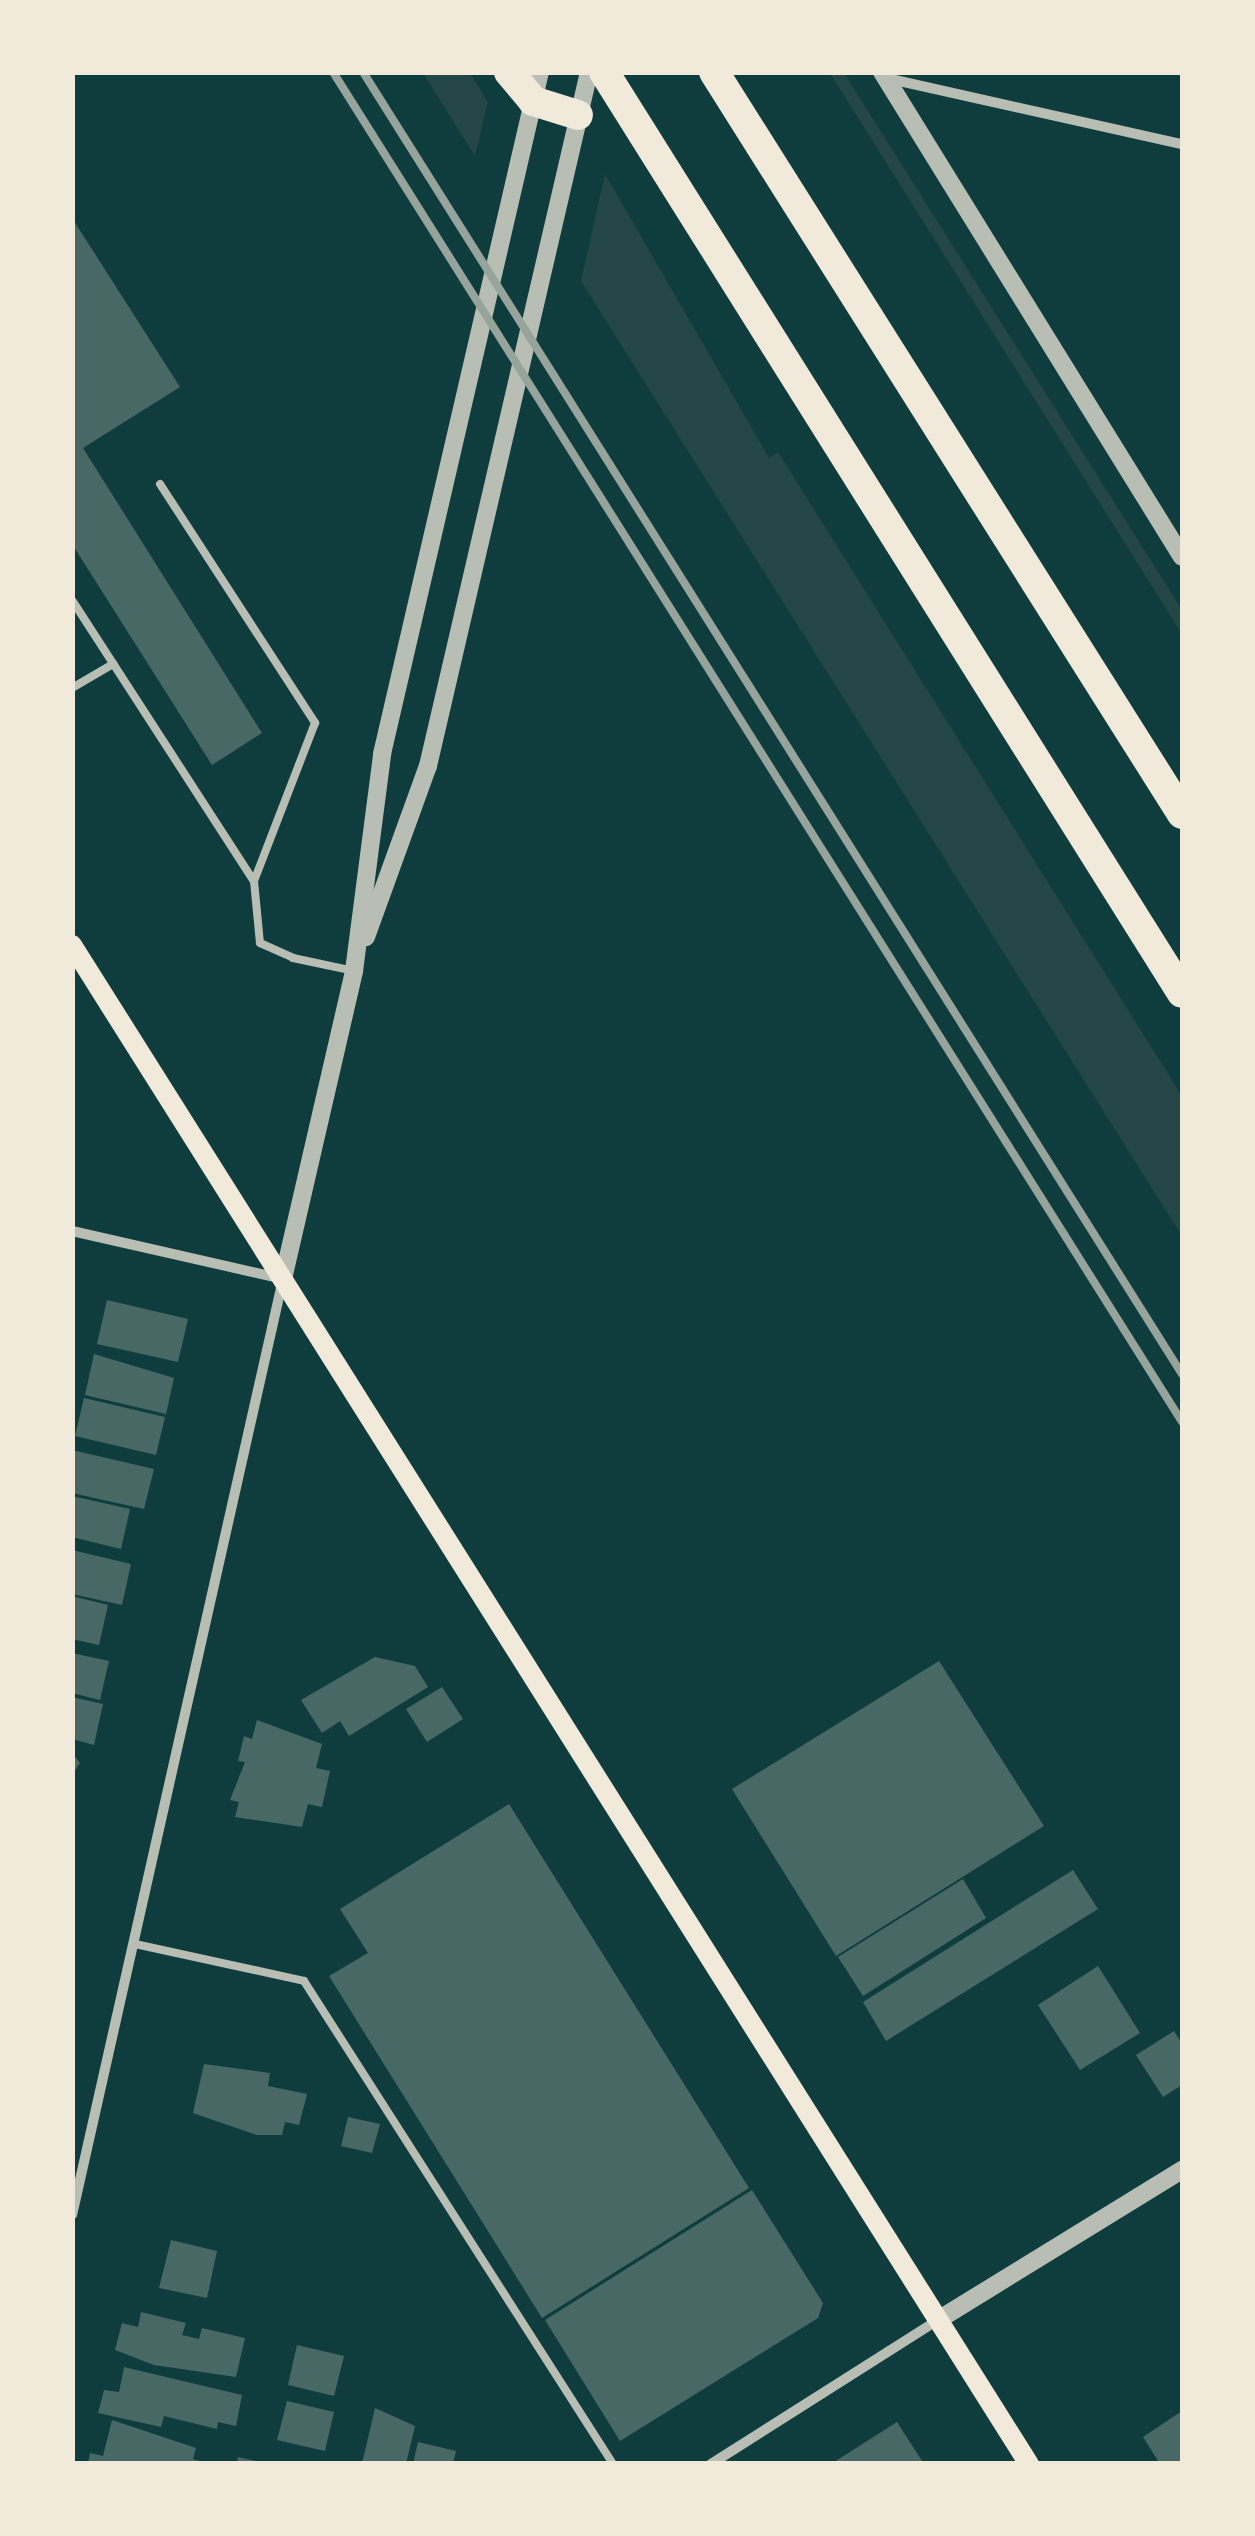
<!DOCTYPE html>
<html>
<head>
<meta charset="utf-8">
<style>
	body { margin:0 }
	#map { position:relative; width:1255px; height:2536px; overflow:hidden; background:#0f3d3e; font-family:"Crimson Pro",serif }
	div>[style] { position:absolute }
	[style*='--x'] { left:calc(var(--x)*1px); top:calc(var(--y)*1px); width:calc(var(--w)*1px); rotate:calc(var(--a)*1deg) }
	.green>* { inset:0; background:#244646 }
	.building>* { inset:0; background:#486865 }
	.service>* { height:8px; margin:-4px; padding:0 4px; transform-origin:4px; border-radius:4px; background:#b8beb3 }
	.minor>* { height:10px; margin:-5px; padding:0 5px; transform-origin:5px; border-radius:5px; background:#b8beb3 }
	.tertiary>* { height:18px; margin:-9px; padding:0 9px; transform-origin:9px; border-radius:9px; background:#b8beb3 }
	.secondary>* { height:20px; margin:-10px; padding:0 10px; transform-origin:10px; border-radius:10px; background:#f1e9da }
	.motorway>* { height:30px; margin:-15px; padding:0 15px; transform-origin:15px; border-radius:15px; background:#f1e9da }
	.rail>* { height:8px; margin:-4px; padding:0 4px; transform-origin:4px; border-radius:4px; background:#97a49c }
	span { translate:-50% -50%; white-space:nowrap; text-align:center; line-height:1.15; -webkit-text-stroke:9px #f1e9da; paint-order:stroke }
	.frame { position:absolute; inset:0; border:75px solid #f1e9da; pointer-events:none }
</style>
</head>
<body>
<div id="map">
	<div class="green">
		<i style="clip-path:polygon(423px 73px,470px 73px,488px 102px,475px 156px)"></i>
		<i style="clip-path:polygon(830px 73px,844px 73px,1182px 610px,1182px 634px)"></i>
		<i style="clip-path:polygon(605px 174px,769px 458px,778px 452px,1182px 1096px,1182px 1236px,581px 281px)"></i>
	</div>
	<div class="building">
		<i style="clip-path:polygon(72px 218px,180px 387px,83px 448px,262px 733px,212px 765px,72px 544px)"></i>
		<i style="clip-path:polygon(107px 1300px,188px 1319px,178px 1362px,97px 1344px)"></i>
		<i style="clip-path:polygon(94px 1354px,174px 1378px,166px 1414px,85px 1395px)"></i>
		<i style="clip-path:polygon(84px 1398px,165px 1417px,156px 1455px,75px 1436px)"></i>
		<i style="clip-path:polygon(72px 1450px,154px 1469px,144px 1509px,72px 1493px)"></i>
		<i style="clip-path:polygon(72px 1496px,130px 1509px,121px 1549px,72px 1537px)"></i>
		<i style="clip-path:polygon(72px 1550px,131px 1564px,122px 1605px,72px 1594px)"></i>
		<i style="clip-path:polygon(72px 1596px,108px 1605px,99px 1645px,72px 1639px)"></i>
		<i style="clip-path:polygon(72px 1653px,109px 1661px,100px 1700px,72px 1693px)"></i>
		<i style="clip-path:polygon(375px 1657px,415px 1666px,428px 1687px,349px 1736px,340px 1721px,322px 1733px,301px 1700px)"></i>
		<i style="clip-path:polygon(939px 1661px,1044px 1826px,836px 1956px,732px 1789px)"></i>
		<i style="clip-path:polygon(442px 1687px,463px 1719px,427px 1742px,406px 1709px)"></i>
		<i style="clip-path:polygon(72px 1697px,103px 1704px,94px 1745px,72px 1739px)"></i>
		<i style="clip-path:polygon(257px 1720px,322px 1744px,316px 1768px,330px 1771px,322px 1807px,308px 1804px,302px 1827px,235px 1817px,239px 1802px,230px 1800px,245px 1762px,238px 1761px,244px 1736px,252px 1739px)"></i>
		<i style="clip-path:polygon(72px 1753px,80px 1763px,72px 1775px)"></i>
		<i style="clip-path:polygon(509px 1804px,749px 2188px,542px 2318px,329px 1976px,368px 1953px,340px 1909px)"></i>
		<i style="clip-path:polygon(1073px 1870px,1098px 1909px,886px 2041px,863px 2002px)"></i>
		<i style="clip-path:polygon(963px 1879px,986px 1918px,863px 1996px,838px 1957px)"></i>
		<i style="clip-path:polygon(1098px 1966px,1140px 2033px,1080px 2070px,1038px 2005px)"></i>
		<i style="clip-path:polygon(1174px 2031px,1182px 2044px,1182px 2085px,1163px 2097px,1136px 2055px)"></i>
		<i style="clip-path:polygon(204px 2064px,270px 2073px,268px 2086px,307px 2094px,299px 2125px,285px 2122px,282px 2135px,257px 2135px,193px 2113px)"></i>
		<i style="clip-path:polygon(348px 2117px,380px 2124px,372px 2153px,341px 2146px)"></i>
		<i style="clip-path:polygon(752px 2190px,823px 2303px,818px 2318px,620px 2441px,545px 2320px)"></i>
		<i style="clip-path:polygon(171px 2240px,217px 2251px,207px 2298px,159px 2288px)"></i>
		<i style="clip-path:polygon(141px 2312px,186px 2323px,182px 2335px,199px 2339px,202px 2328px,245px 2338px,236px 2377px,154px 2365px,115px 2350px,122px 2323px,138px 2327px)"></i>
		<i style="clip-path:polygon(297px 2345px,344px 2356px,334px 2396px,288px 2385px)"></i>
		<i style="clip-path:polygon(124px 2367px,242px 2395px,236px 2426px,218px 2422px,217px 2429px,164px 2416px,161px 2427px,98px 2413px,104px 2390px,119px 2392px)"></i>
		<i style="clip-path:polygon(287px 2401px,334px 2412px,325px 2451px,277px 2440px)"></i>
		<i style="clip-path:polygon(375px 2408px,415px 2426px,406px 2464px,362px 2464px)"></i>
		<i style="clip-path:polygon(1182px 2411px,1182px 2464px,1160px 2464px,1143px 2437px)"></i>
		<i style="clip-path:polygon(112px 2420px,196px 2448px,193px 2459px,208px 2464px,88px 2464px,90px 2453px,103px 2456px)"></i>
		<i style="clip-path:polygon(897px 2422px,924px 2464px,831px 2464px)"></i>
		<i style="clip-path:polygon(418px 2442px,456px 2451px,453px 2464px,413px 2464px)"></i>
		<i style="clip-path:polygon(238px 2457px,261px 2462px,261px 2464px,237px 2464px)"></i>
	</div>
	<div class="service">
		<i style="--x:160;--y:484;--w:285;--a:57"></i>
		<i style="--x:315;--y:723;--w:169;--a:111.1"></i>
		<i style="--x:72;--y:600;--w:335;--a:57.1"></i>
		<i style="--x:254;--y:881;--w:62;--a:84.5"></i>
		<i style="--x:260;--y:943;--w:36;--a:24"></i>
		<i style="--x:293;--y:958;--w:62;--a:12"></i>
		<i style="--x:72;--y:688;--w:48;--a:-30.3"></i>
		<i style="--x:135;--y:1944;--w:173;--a:12.3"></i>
		<i style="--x:304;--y:1981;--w:573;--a:57.39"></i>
	</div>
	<div class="minor">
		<i style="--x:886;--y:78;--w:303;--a:12.6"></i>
		<i style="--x:72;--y:1231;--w:216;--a:12.8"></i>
		<i style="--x:283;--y:1279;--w:959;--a:102.7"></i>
		<i style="--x:711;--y:2464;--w:269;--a:-32.4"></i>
	</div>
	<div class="tertiary">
		<i style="--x:882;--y:72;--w:570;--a:58.26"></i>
		<i style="--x:366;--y:937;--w:182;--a:-70.1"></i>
		<i style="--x:428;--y:766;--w:712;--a:-76.94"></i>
		<i style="--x:283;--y:1279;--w:316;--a:-77"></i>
		<i style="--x:354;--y:971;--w:219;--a:-82.6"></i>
		<i style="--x:382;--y:754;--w:700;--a:-76.96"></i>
		<i style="--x:938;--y:2320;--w:286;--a:-31.6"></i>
	</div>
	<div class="secondary">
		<i style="--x:72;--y:945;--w:1795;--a:57.79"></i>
	</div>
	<div class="motorway">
		<i style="--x:509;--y:72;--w:38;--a:50"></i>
		<i style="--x:533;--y:101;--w:47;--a:17.3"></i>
		<i style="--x:604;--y:72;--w:1087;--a:57.89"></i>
		<i style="--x:714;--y:72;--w:877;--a:57.76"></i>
	</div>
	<div class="rail">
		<i style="--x:333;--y:72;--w:1595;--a:57.83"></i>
		<i style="--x:363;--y:72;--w:1538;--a:57.83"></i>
	</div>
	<div class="frame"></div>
</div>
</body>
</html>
